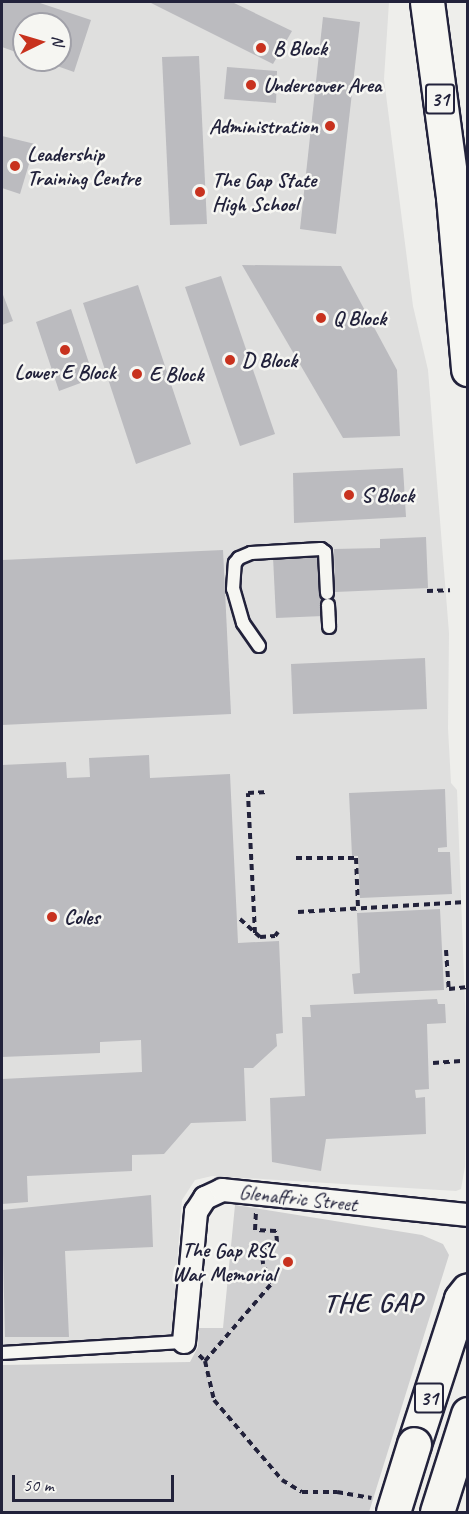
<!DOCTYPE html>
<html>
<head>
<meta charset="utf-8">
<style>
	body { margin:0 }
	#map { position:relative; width:469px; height:1514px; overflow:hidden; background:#eeeeeb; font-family:Caveat,sans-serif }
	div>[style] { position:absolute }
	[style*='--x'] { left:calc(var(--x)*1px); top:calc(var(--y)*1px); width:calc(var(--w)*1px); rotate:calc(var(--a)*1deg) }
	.built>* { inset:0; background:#dfdfde }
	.green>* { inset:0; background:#d0d0d1 }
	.building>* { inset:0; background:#bbbbbf }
	.path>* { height:4px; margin-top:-2px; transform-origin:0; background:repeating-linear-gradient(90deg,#22223b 0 6px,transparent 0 10.5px) }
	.roads { filter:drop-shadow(2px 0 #22223b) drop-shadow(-2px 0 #22223b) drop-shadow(0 2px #22223b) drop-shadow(0 -2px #22223b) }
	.service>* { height:12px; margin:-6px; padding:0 6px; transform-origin:6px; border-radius:6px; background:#f6f6f2 }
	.minor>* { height:22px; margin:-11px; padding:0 11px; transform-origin:11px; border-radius:11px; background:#f6f6f2 }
	.primary>* { height:33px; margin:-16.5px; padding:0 16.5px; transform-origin:16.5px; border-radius:16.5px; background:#f6f6f2 }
	.bridges { filter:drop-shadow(2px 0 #22223b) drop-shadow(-2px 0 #22223b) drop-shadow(0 2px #22223b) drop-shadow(0 -2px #22223b) }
	.primary-bridge>* { height:33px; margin:-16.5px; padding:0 16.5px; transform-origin:16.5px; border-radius:16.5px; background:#f6f6f2 }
	.dots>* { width:16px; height:16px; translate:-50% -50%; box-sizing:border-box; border:3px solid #f6f6f2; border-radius:50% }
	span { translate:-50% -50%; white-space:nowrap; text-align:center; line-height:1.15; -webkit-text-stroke:5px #f6f6f2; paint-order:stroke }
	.shield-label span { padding:2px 4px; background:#f6f6f2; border:2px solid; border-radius:4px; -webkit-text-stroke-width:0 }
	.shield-label { font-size:20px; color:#22223b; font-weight:700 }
	.poi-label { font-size:21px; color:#22223b; font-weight:700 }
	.left { translate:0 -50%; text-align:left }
	.right { translate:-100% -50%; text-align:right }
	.street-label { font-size:21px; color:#22223b }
	.district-label { font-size:27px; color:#22223b; font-weight:700; letter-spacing:1.5px }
	.frame { position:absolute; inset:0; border:3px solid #22223b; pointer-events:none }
	.north { position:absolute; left:12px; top:12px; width:60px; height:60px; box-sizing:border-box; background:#f6f6f2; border:2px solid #a1a1a9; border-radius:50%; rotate:85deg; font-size:16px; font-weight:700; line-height:24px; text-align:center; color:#22223b }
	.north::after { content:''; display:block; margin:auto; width:21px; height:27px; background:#c8321e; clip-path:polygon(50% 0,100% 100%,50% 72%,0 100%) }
	.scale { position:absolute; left:12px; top:1475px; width:162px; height:27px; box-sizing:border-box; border:3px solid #22223b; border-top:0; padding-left:8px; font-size:18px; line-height:21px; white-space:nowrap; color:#22223b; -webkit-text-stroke:4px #f6f6f2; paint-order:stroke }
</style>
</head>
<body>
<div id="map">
	<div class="built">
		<i style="clip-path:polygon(evenodd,2px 2px,389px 2px,384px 79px,413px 306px,428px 370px,449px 633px,448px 728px,451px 783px,457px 790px,467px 1057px,465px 1167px,461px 1189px,456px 1191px,212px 1176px,195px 1180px,182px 1200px,172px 1329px,169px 1336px,162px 1339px,2px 1347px,2px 2px,24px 24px,60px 24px,60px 60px,24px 60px,24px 24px)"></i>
	</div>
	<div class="green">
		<i style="clip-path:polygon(235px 1205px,422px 1235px,443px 1244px,449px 1255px,369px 1512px,2px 1512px,2px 1365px,190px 1362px,198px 1347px,199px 1328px,223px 1328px)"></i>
	</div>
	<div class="building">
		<i style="clip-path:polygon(2px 2px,37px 2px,91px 20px,74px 72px,40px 60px,60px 60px,60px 24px,24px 24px,24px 55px,2px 47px)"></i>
		<i style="clip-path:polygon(149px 2px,232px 2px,292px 31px,273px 64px)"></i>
		<i style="clip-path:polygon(323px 17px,360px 22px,336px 234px,300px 229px)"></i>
		<i style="clip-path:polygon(199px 56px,207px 224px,170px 225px,162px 57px)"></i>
		<i style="clip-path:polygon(227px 67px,277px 71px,276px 103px,224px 99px)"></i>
		<i style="clip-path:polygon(2px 136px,35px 144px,20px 194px,2px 188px)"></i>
		<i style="clip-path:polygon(242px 265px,341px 266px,397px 370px,400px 436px,343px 438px)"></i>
		<i style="clip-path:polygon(221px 276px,275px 434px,240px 446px,185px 287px)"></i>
		<i style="clip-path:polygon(138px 285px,191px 444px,136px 464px,83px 303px)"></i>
		<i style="clip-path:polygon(2px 292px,13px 321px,2px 325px)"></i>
		<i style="clip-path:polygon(71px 309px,94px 378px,59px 391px,36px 322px)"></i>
		<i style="clip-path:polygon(403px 468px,406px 517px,294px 523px,293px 473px)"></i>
		<i style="clip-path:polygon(426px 537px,428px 588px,335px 592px,334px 549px,380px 548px,380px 539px)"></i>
		<i style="clip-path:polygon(223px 550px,231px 714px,2px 725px,2px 560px)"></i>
		<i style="clip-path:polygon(320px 554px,323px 616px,276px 618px,273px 557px)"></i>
		<i style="clip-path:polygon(425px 658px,427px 709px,293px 714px,291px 664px)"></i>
		<i style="clip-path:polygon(149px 755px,150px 778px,230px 774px,238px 943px,279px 941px,283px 1033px,276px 1034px,277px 1046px,253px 1068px,244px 1068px,246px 1121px,191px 1123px,164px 1154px,132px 1155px,132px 1171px,27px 1176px,28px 1202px,2px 1204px,2px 1079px,142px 1072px,141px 1040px,100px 1042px,100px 1053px,2px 1057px,2px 765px,66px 762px,67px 778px,90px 777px,89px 758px)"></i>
		<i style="clip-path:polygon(445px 789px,447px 847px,438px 848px,438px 852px,450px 852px,452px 894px,360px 898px,358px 856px,352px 856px,349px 793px)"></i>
		<i style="clip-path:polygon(440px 909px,444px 990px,354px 994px,352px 974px,360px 973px,357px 913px)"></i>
		<i style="clip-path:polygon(437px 999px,438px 1004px,445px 1004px,446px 1023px,427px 1024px,429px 1089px,415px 1090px,416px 1098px,425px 1097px,426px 1134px,326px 1139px,321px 1171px,272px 1162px,270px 1098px,305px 1096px,302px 1017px,311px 1017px,310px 1005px)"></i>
		<i style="clip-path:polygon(151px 1195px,153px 1247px,65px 1251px,69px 1337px,5px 1337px,2px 1210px)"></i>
	</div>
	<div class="path">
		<i style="--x:427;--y:591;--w:23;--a:-2"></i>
		<i style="--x:296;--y:858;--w:60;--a:0"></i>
		<i style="--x:356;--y:858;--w:50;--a:87.7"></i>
		<i style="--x:298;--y:912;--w:168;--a:-3.4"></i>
		<i style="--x:240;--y:919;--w:27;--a:42"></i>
		<i style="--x:260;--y:937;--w:15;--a:-4"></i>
		<i style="--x:275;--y:936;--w:5;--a:-53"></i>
		<i style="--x:255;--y:933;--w:140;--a:-92.9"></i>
		<i style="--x:248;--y:793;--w:20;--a:-3"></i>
		<i style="--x:446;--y:950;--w:39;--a:86"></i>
		<i style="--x:449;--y:989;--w:19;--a:-6"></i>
		<i style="--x:433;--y:1063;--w:28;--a:-4"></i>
		<i style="--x:199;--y:1355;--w:8;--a:45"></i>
		<i style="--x:205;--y:1361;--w:40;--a:77"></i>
		<i style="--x:214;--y:1400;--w:105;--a:49.6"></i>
		<i style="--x:282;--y:1480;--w:23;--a:31"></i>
		<i style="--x:302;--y:1492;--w:35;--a:0"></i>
		<i style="--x:337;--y:1492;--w:35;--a:10"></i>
		<i style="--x:205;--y:1361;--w:103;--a:-49.3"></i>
		<i style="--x:272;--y:1283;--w:21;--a:-115"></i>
		<i style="--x:263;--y:1264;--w:15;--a:-94"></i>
		<i style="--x:262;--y:1249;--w:17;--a:-25"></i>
		<i style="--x:277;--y:1242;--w:11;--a:-95"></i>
		<i style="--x:276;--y:1231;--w:21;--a:-177"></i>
		<i style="--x:255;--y:1230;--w:17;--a:-87"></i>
	</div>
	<div class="roads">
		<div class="service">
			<i style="--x:328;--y:605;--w:22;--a:87"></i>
			<i style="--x:259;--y:646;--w:28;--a:-125"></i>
			<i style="--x:243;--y:623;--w:35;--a:-106"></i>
			<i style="--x:233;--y:589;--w:26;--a:-86"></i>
			<i style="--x:235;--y:563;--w:6;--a:-51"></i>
			<i style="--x:239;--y:558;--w:13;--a:-23"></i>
			<i style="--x:251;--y:553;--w:70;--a:-3.3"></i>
			<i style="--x:321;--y:549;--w:5;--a:37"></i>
			<i style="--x:325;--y:552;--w:41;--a:87.2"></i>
			<i style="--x:2;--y:1353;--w:182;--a:-3.5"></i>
		</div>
		<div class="minor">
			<i style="--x:184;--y:1342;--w:131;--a:-84.7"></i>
			<i style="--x:196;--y:1212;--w:17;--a:-57"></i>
			<i style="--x:205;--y:1198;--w:19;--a:-25"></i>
			<i style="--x:222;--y:1190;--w:247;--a:5.8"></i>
		</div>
		<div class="primary">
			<i style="--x:427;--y:2;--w:197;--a:82.4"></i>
			<i style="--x:453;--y:197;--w:173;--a:85"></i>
			<i style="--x:414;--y:1444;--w:152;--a:-72"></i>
			<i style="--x:461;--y:1299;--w:11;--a:-52"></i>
			<i style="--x:437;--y:1512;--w:103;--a:-72.4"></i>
		</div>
	</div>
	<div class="bridges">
		<div class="primary-bridge">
			<i style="--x:393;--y:1512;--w:71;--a:-72.8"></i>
		</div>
	</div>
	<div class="dots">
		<i style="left:261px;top:48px;background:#c8321e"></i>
		<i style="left:251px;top:85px;background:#c8321e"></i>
		<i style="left:330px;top:126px;background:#c8321e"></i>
		<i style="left:15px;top:166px;background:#c8321e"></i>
		<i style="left:200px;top:192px;background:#c8321e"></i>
		<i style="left:321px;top:318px;background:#c8321e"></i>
		<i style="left:65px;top:350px;background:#c8321e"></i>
		<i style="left:230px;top:360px;background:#c8321e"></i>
		<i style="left:137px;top:374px;background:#c8321e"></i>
		<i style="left:349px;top:495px;background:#c8321e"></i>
		<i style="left:52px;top:917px;background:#c8321e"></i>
		<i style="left:288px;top:1262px;background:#c8321e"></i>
	</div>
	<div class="shield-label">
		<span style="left:440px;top:99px">31</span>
		<span style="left:429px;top:1398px">31</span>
	</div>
	<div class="poi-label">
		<span class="left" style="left:273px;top:48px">B Block</span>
		<span class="left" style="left:263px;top:85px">Undercover Area</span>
		<span class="right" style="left:318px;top:126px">Administration</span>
		<span class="left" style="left:27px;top:166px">Leadership<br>Training Centre</span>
		<span class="left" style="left:212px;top:192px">The Gap State<br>High School</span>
		<span class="left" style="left:333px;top:318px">Q Block</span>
		<span class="left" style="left:242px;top:360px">D Block</span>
		<span style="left:65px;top:372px">Lower E Block</span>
		<span class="left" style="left:149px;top:374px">E Block</span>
		<span class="left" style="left:361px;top:495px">S Block</span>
		<span class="left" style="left:64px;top:917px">Coles</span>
		<span class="right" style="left:276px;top:1262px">The Gap RSL<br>War Memorial</span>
	</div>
	<div class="street-label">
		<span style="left:298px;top:1198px;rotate:6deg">Glenaffric Street</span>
	</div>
	<div class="district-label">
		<span style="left:373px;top:1303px">THE GAP</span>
	</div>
	<div class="frame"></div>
	<div class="north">N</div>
	<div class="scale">50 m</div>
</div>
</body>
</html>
